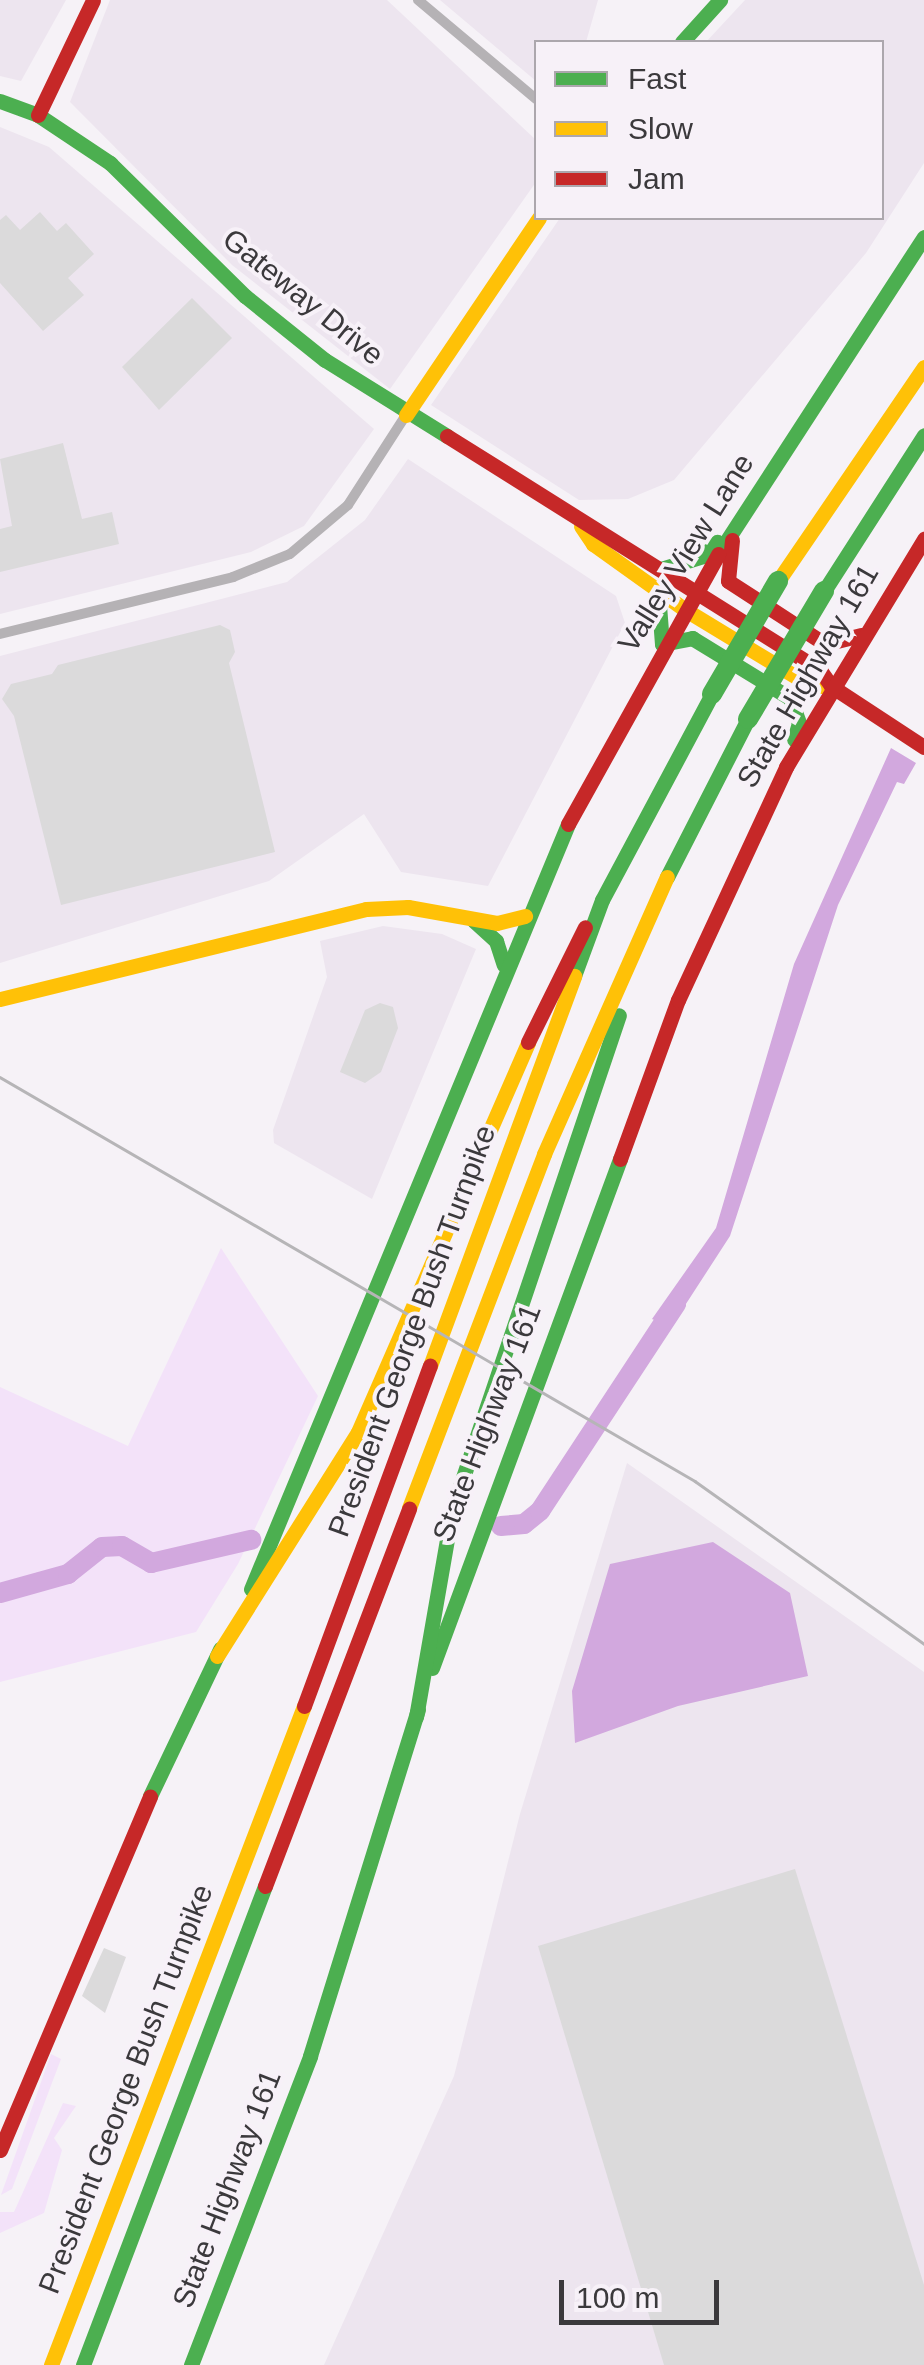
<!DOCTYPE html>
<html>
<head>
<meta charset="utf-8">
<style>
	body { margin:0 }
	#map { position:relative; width:924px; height:2365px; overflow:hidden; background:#f6f2f7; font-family:Helvetica,sans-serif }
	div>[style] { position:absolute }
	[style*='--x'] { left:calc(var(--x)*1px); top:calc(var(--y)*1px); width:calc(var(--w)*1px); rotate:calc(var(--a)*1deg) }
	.built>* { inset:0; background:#ede5ef }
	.green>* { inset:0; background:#f3e2f9 }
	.water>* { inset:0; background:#d2a8de }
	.river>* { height:20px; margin:-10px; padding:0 10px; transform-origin:10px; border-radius:10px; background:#d2a8de }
	.building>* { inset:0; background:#dbdadb }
	.street>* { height:10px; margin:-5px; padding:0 5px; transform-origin:5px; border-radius:5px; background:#b5b2b5 }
	.fast>* { height:15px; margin:-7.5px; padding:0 7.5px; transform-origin:7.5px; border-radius:7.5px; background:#4caf50 }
	.slow>* { height:15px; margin:-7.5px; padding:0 7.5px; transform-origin:7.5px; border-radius:7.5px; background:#ffc107 }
	.jam>* { height:15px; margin:-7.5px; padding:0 7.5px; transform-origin:7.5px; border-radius:7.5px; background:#c62828 }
	.tram>* { height:2.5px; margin:-1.25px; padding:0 1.25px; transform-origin:1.25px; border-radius:1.25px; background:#b6b5b7 }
	.fast-bridge>* { height:20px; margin:-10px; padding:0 10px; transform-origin:10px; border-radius:10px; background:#4caf50 }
	span { translate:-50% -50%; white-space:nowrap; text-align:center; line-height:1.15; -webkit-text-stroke:8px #f7f1f8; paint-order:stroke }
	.street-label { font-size:30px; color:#3b393c }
	.legend { position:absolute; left:534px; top:40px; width:350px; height:180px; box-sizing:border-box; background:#f7f1f8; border:2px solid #aca7ad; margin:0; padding:12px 18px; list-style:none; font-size:30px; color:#3b393c }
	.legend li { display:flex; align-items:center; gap:20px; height:50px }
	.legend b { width:50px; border:2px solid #aca7ad }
	.scale { position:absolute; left:559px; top:2280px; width:160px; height:45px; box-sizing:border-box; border:5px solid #3b393c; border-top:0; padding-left:12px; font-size:30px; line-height:35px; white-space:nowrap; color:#3b393c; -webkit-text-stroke:8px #f7f1f8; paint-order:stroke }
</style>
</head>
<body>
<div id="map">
	<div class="built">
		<i style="clip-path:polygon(0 0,66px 0,21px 81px,0 76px)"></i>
		<i style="clip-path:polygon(110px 0,387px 0,536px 140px,536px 182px,390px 389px,232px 265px,70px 102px)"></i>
		<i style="clip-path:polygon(440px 0,598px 0,586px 42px,536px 42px,536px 81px)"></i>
		<i style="clip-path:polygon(745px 0,924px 0,924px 163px,866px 253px,674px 480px,628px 499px,579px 500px,431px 405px,560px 218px,882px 218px,882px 42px,706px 42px)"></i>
		<i style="clip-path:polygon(0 127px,49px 147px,374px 429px,304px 526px,251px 552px,0 614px)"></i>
		<i style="clip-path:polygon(408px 459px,616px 596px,625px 623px,488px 886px,401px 872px,364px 814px,269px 881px,0 963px,0 656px,287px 582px,365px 520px)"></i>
		<i style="clip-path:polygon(383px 926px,442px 934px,476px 949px,372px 1199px,274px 1143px,273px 1130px,327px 977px,320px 941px)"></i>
		<i style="clip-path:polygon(627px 1463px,924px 1672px,924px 2365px,324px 2365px,454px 2076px,520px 1814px)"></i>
	</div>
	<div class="green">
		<i style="clip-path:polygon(221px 1248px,318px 1396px,238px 1564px,196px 1632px,0 1682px,0 1387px,128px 1446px)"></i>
		<i style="clip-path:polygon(51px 2054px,61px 2059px,12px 2189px,1px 2195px)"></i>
		<i style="clip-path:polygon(63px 2103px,76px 2106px,54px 2138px,62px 2150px,44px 2213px,0 2233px,0 2212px,14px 2212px)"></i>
	</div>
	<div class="water">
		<i style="clip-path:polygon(891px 748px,916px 763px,904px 784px,897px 782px,838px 905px,730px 1236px,671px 1327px,652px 1319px,716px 1228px,794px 964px)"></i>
		<i style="clip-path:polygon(713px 1542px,790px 1593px,808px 1676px,678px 1706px,575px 1743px,572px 1691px,610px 1564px)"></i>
	</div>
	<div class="river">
		<i style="--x:501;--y:1526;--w:23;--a:-5"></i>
		<i style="--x:524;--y:1524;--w:21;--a:-39"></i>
		<i style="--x:540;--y:1511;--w:248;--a:-56.7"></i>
		<i style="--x:0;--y:1593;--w:71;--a:-15.6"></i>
		<i style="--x:68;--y:1574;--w:43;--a:-38.5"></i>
		<i style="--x:102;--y:1547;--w:20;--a:-3"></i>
		<i style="--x:122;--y:1546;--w:34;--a:30"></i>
		<i style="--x:151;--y:1563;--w:103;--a:-13"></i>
	</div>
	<div class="building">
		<i style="clip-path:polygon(40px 212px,57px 231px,66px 223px,94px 254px,68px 278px,84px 295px,43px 331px,0 283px,0 220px,6px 215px,20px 230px)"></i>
		<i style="clip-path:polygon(192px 298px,232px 338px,159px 410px,122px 367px)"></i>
		<i style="clip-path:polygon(63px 443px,82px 519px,112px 512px,119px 544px,0 572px,0 529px,12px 526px,0 459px)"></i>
		<i style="clip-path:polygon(220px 625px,230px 630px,235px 652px,229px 663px,275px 852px,61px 905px,14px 716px,2px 699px,11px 684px,52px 674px,58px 665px)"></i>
		<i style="clip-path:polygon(380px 1003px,393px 1007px,398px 1028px,381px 1072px,365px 1083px,340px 1072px,365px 1010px)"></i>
		<i style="clip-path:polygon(795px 1869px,924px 2285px,924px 2365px,664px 2365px,538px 1946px)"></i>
		<i style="clip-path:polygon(104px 1948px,126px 1957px,105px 2013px,82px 1996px)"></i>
	</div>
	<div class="street">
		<i style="--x:418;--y:0;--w:154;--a:40"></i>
		<i style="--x:0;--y:634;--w:240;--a:-13.7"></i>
		<i style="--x:233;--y:577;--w:61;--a:-22"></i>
		<i style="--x:290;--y:554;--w:76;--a:-40.2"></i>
		<i style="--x:348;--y:505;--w:107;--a:-57.2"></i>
	</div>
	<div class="fast">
		<i style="--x:682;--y:42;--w:57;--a:-47.9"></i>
		<i style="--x:0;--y:101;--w:40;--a:20.2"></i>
		<i style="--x:38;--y:115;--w:87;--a:33.7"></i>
		<i style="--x:110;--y:163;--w:190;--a:44.6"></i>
		<i style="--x:245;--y:296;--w:102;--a:38.7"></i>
		<i style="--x:325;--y:360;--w:144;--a:31.9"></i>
		<i style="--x:718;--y:554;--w:378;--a:-57"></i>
		<i style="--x:661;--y:569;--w:44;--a:-17.2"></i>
		<i style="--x:703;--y:556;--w:20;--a:-45"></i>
		<i style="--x:824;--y:591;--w:185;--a:-57.3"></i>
		<i style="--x:658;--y:592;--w:52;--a:85.6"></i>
		<i style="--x:662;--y:644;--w:31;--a:-11"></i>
		<i style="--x:692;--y:638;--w:115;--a:31.5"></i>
		<i style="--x:790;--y:698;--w:27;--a:70"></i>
		<i style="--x:799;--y:723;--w:17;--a:107"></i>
		<i style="--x:667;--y:877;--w:178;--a:-62.9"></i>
		<i style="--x:474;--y:921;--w:30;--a:42"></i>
		<i style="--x:496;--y:941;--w:25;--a:72"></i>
		<i style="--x:574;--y:976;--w:81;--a:-69.8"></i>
		<i style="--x:602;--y:900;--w:234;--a:-61.9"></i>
		<i style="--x:251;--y:1589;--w:828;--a:-67.49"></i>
		<i style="--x:432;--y:1668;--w:543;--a:-69.73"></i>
		<i style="--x:416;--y:1717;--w:210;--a:-80.1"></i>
		<i style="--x:452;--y:1510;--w:522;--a:-71.36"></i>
		<i style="--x:150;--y:1796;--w:163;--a:-64.5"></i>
		<i style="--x:83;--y:2365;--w:512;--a:-69.2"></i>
		<i style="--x:191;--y:2365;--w:331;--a:-68.9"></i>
		<i style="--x:310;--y:2056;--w:363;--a:-72.7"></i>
	</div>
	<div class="slow">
		<i style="--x:406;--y:415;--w:238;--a:-56"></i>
		<i style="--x:581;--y:526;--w:22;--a:56"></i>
		<i style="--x:593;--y:544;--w:112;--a:35.5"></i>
		<i style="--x:684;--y:609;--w:149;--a:31.2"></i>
		<i style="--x:811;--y:686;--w:20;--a:0"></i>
		<i style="--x:778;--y:581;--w:259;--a:-55.7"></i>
		<i style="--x:0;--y:999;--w:377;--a:-13.8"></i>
		<i style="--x:366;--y:909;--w:42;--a:-2.7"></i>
		<i style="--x:408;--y:907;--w:90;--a:10.2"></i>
		<i style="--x:497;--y:923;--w:29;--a:-14"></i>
		<i style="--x:430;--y:1366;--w:416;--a:-69.7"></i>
		<i style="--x:409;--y:1508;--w:379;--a:-69.1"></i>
		<i style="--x:544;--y:1154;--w:303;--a:-66.1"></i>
		<i style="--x:217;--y:1656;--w:265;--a:-57.8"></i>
		<i style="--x:358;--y:1432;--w:425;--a:-66.4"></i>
		<i style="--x:51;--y:2365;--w:706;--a:-69"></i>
	</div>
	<div class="jam">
		<i style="--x:38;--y:115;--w:127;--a:-64.4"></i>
		<i style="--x:447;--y:436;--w:440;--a:32.1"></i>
		<i style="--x:820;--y:670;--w:19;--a:55"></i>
		<i style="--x:831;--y:686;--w:111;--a:33.3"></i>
		<i style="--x:732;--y:540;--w:41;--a:95.6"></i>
		<i style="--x:728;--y:581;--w:116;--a:33"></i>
		<i style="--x:825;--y:644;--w:37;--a:-14"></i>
		<i style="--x:568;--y:824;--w:309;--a:-60.9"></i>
		<i style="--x:528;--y:1042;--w:128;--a:-63.6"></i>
		<i style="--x:620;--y:1159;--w:169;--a:-70"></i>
		<i style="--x:678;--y:1000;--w:257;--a:-65.1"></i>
		<i style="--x:786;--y:767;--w:267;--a:-58.8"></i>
		<i style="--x:304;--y:1706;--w:363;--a:-69.7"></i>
		<i style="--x:265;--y:1886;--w:404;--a:-69.1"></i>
		<i style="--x:0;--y:2150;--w:384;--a:-67"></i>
	</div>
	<div class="tram">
		<i style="--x:0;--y:1077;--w:804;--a:30.17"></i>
		<i style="--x:695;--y:1481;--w:281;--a:35.4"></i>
	</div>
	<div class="fast-bridge">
		<i style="--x:712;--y:694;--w:131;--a:-59.7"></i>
		<i style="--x:748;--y:719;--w:149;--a:-59.3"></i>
	</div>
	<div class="street-label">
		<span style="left:303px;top:297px;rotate:39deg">Gateway Drive</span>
		<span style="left:686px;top:553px;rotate:-58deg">Valley View Lane</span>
		<span style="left:808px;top:676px;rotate:-60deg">State Highway 161</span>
		<span style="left:412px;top:1331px;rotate:-70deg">President George Bush Turnpike</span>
		<span style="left:487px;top:1423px;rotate:-69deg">State Highway 161</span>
		<span style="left:126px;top:2089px;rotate:-69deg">President George Bush Turnpike</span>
		<span style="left:227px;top:2189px;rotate:-69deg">State Highway 161</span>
	</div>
	<ul class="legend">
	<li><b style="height:12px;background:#4caf50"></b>Fast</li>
	<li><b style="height:12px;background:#ffc107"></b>Slow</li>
	<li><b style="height:12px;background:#c62828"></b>Jam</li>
	</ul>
	<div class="scale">100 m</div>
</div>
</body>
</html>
